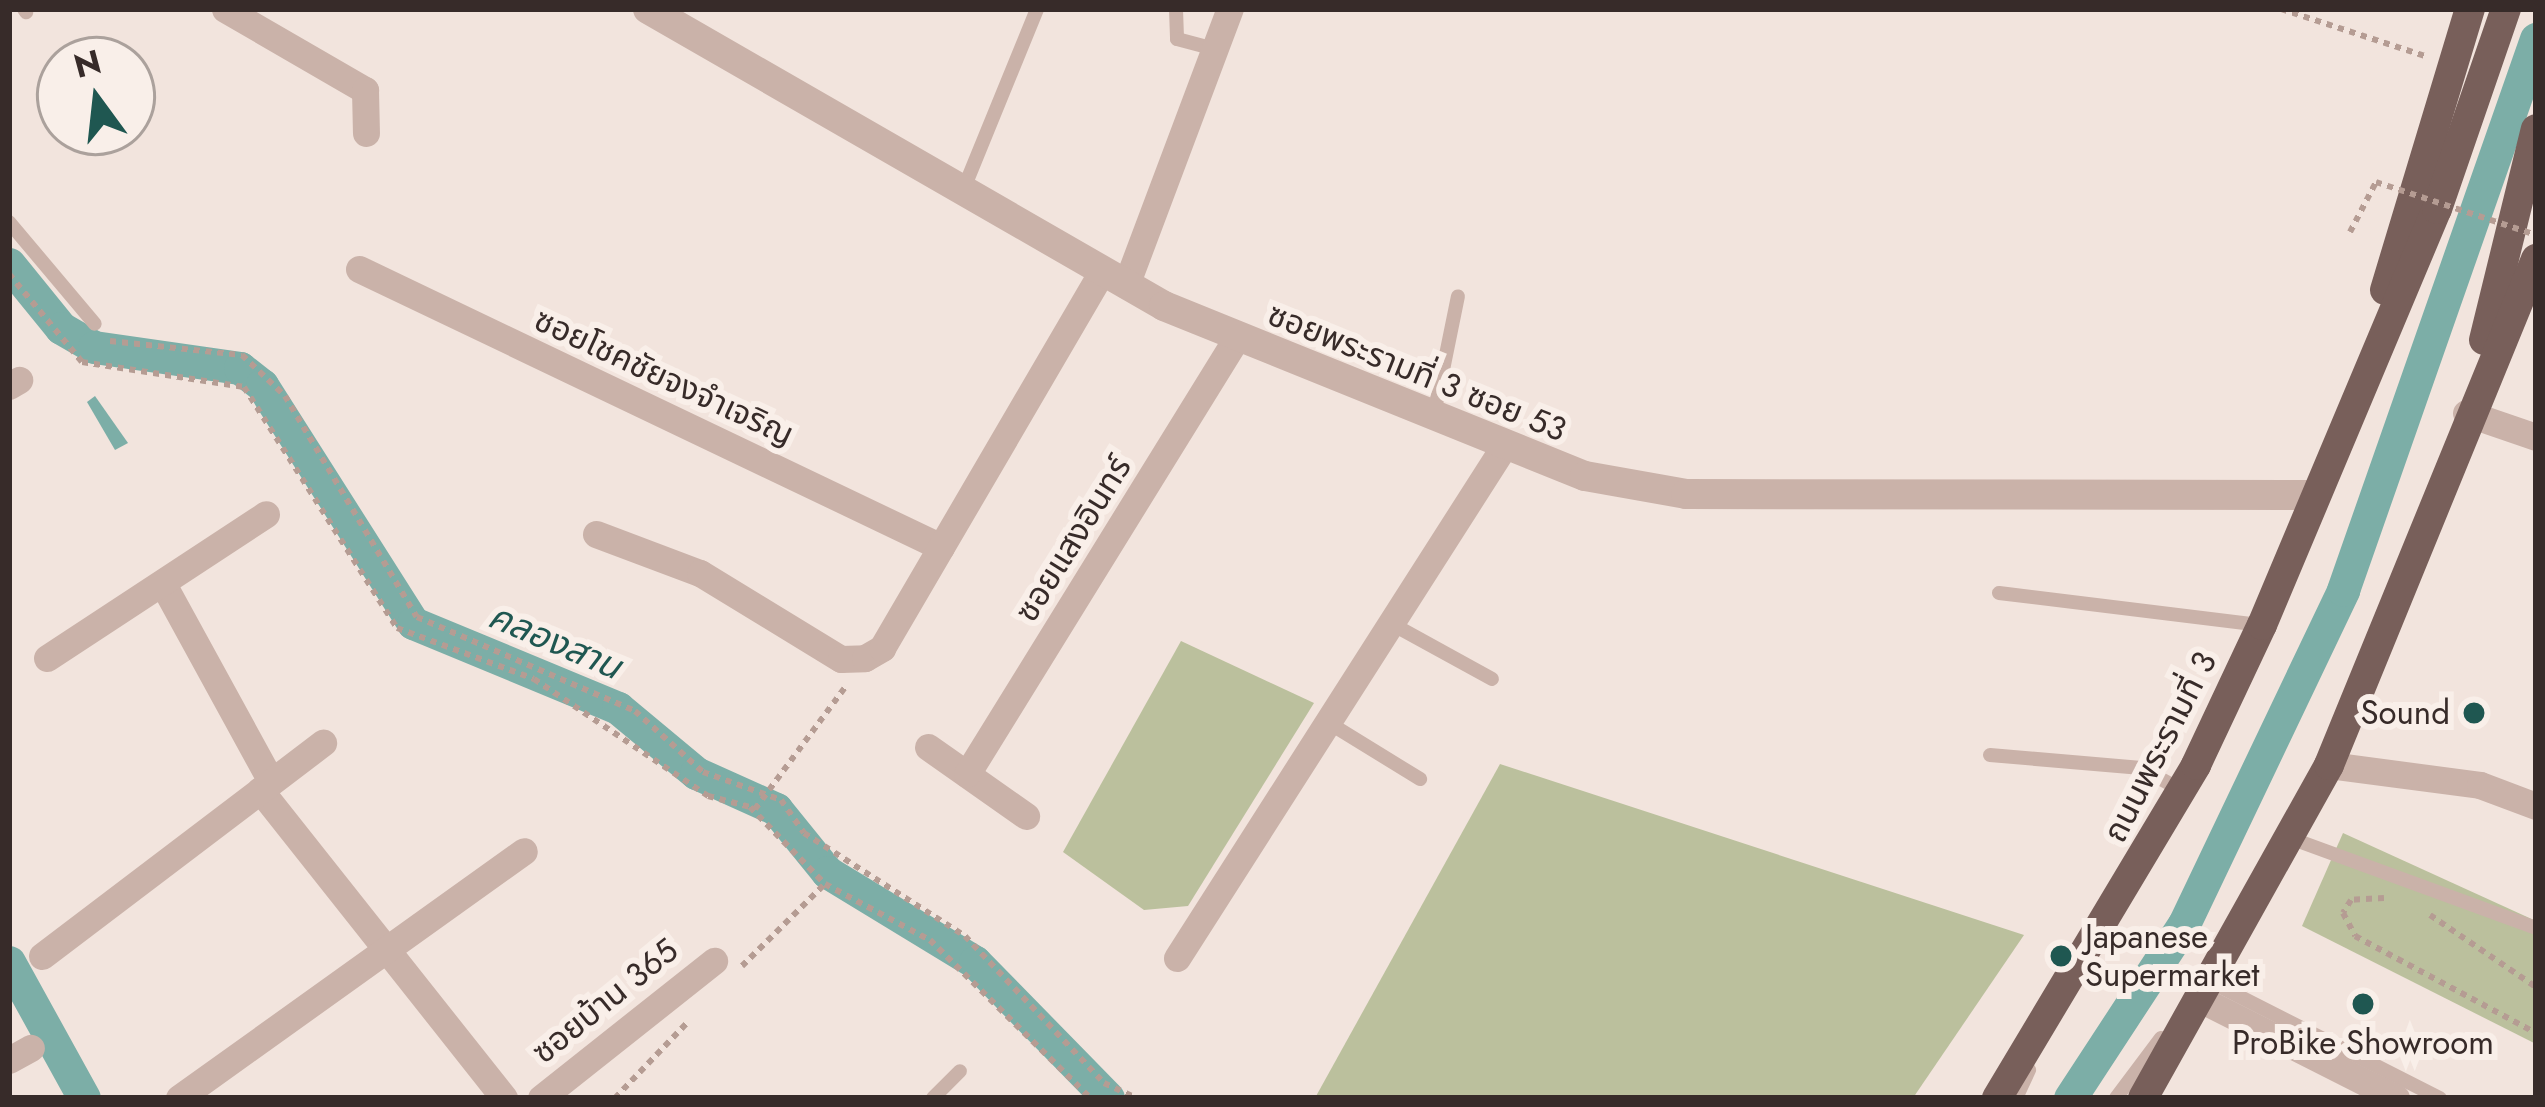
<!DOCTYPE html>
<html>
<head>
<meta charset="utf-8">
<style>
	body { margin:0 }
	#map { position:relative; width:2545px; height:1107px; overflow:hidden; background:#f2e4dd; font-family:Jost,"Noto Sans Thai",sans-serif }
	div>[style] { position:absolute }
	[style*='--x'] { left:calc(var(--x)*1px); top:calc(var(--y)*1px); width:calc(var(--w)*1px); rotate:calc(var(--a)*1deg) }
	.green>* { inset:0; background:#bbc09d }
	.water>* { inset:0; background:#7caea7 }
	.canal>* { height:33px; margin:-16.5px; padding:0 16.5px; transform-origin:16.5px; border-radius:16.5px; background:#7caea7 }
	.path>* { height:6px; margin-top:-3px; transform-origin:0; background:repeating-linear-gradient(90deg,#b59c93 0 6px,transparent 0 12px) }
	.service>* { height:14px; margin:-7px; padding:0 7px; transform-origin:7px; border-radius:7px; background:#cab2a9 }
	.minor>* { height:27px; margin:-13.5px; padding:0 13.5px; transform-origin:13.5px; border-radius:13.5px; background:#cab2a9 }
	.tertiary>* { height:30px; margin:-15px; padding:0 15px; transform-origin:15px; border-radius:15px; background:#cab2a9 }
	.primary>* { height:30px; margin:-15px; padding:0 15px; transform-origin:15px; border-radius:15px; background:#785f5a }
	.path-bridge>* { height:6px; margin-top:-3px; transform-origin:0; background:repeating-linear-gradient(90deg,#b59c93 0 6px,transparent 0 12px) }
	.dots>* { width:33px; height:33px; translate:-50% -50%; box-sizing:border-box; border:6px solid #f9efe9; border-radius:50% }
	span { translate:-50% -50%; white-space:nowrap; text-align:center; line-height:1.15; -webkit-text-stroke:12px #f9efe9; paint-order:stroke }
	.street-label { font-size:33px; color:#372b29 }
	.poi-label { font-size:33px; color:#372b29 }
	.right { translate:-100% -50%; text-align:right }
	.left { translate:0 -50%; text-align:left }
	.water-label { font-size:36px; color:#1f5751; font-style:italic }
	.frame { position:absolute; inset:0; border:12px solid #372b29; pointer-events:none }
	.north { position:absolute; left:36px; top:36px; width:120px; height:120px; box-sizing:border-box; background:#f9efe9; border:3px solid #aba19c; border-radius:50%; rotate:345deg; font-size:33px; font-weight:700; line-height:48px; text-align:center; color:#372b29 }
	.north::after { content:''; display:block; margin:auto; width:42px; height:54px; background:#1f5751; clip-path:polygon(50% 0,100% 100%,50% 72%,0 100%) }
</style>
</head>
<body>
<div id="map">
	<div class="green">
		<i style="clip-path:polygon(1181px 641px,1314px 703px,1188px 906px,1144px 910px,1063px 852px)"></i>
		<i style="clip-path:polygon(1500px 764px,1626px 805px,2024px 935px,1913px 1098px,1315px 1098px)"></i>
		<i style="clip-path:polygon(2343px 833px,2536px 921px,2536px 1044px,2302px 926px)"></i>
	</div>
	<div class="water">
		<i style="clip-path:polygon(95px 396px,128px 443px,115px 450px,87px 402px)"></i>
	</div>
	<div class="canal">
		<i style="--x:9;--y:264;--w:82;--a:50.9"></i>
		<i style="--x:61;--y:328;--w:38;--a:30"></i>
		<i style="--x:94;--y:347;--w:148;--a:8.2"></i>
		<i style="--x:240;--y:368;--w:28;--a:38"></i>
		<i style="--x:262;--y:385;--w:282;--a:57.6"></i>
		<i style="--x:413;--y:623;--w:222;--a:22.5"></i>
		<i style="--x:618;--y:708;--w:102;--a:39.8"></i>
		<i style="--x:696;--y:773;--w:88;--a:24.2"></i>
		<i style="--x:776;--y:809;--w:81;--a:51"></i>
		<i style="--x:827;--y:872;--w:173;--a:31.3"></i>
		<i style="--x:975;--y:962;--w:190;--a:45.6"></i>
		<i style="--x:9;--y:962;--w:155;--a:61.1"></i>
		<i style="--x:2070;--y:1098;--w:208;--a:-56.8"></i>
		<i style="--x:2184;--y:924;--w:370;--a:-64.5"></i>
		<i style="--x:2343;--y:590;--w:584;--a:-70.7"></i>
	</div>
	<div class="path">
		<i style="--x:2281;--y:9;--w:151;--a:18.1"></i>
		<i style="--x:2350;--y:232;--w:56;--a:-62.5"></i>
		<i style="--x:9;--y:274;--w:114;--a:50.3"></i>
		<i style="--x:82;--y:362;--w:164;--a:8.8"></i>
		<i style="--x:244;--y:387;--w:285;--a:57.6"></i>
		<i style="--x:397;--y:628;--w:146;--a:20.4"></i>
		<i style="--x:534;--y:679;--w:210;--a:33.9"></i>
		<i style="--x:708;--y:796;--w:43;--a:14.7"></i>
		<i style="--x:750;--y:807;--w:107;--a:45.8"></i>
		<i style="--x:825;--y:884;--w:119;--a:28.1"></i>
		<i style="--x:930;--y:940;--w:225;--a:44.6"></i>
		<i style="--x:110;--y:341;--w:133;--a:6.1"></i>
		<i style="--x:242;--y:355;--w:59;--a:43.6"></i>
		<i style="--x:285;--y:396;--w:257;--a:59.2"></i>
		<i style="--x:417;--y:617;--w:237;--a:23.3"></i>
		<i style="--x:635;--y:711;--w:91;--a:41.9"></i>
		<i style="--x:703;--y:772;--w:83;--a:19.7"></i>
		<i style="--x:781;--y:800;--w:40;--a:55.1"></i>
		<i style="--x:804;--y:833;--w:191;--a:32.6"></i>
		<i style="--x:965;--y:936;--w:202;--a:46.6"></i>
		<i style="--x:1104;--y:1083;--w:35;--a:25"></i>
		<i style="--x:755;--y:809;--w:153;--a:-53.5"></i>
		<i style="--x:2384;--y:898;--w:33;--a:177"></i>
		<i style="--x:2351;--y:900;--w:15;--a:122"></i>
		<i style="--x:2343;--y:913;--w:26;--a:62"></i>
		<i style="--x:2355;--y:936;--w:205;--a:28.2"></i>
		<i style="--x:2430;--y:915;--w:128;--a:34.2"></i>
		<i style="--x:742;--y:966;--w:117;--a:-44.7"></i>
		<i style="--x:615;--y:1098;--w:104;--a:-46.2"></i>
	</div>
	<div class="service">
		<i style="--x:24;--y:9;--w:4;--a:56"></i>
		<i style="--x:1176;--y:9;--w:30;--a:88"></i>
		<i style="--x:1177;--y:39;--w:39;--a:15"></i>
		<i style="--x:962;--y:193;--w:199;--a:-67.8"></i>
		<i style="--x:9;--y:222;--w:133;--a:49.9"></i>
		<i style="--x:1434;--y:414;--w:120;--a:-78.5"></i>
		<i style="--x:1999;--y:593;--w:264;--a:7"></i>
		<i style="--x:1392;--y:624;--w:114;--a:28.8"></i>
		<i style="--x:1329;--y:723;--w:107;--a:31.6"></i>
		<i style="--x:1990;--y:755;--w:152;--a:4.9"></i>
		<i style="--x:2141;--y:768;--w:46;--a:28.8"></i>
		<i style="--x:2290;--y:838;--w:262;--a:20.1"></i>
		<i style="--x:2209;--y:981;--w:259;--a:26.9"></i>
		<i style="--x:933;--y:1098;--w:38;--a:-45"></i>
		<i style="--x:2016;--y:1098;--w:31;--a:-65"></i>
		<i style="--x:2116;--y:1098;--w:75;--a:-53.1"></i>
	</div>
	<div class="minor">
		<i style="--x:225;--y:9;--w:162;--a:30.1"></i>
		<i style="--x:365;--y:90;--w:43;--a:88.7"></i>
		<i style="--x:359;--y:269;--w:645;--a:25.53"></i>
		<i style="--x:1126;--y:285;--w:295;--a:-69.4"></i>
		<i style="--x:9;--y:386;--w:12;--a:-31"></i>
		<i style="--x:2466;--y:413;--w:74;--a:18.9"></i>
		<i style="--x:596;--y:534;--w:111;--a:20.6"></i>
		<i style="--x:700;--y:573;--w:165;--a:31.4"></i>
		<i style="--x:841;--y:659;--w:24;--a:-2"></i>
		<i style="--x:865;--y:658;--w:20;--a:-30"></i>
		<i style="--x:882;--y:648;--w:436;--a:-59.7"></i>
		<i style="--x:163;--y:584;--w:225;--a:61.3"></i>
		<i style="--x:47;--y:658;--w:262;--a:-33.3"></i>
		<i style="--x:928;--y:747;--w:120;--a:35.1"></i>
		<i style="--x:2329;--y:765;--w:152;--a:7.5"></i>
		<i style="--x:2480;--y:785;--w:60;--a:20.6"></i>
		<i style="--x:967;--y:774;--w:511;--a:-58.27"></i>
		<i style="--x:260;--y:790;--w:393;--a:51.6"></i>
		<i style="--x:42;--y:956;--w:353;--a:-37.2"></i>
		<i style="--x:1177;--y:958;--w:602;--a:-57.42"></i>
		<i style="--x:2198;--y:998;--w:222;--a:26.8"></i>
		<i style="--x:9;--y:1060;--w:25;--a:-29"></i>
		<i style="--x:179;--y:1098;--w:424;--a:-35.6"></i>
		<i style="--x:541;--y:1098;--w:221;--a:-38.4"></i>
	</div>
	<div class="tertiary">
		<i style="--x:648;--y:9;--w:595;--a:29.92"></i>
		<i style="--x:1164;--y:306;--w:454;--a:22"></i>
		<i style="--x:1585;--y:476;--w:103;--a:10.1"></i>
		<i style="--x:1686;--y:494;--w:630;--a:0.09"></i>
	</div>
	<div class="primary">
		<i style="--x:2385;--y:290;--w:294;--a:-73.2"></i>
		<i style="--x:2484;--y:340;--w:217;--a:-76.2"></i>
		<i style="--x:1997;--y:1098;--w:388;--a:-59.1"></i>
		<i style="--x:2196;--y:765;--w:155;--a:-64.8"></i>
		<i style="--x:2262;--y:625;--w:451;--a:-67.2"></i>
		<i style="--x:2437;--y:209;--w:212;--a:-71"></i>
		<i style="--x:2143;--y:1098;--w:381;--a:-60.8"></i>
		<i style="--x:2329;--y:765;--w:547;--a:-67.75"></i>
	</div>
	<div class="path-bridge">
		<i style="--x:2376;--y:182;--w:169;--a:18.3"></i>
	</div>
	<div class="dots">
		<i style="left:2474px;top:713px;background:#1f5751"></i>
		<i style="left:2061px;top:956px;background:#1f5751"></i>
		<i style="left:2363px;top:1004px;background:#1f5751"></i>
	</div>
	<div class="street-label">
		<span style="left:1417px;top:372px;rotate:22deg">ซอยพระรามที่ 3 ซอย 53</span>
		<span style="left:664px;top:377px;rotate:25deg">ซอยโชคชัยจงจำเจริญ</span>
		<span style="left:1073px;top:539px;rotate:-58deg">ซอยแสงอินทร์</span>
		<span style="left:2160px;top:747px;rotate:-63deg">ถนนพระรามที่ 3</span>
		<span style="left:605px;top:1001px;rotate:-39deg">ซอยบ้าน 365</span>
	</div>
	<div class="poi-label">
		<span class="right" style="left:2450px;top:713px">Sound</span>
		<span class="left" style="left:2085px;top:956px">Japanese<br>Supermarket</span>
		<span style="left:2363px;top:1043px">ProBike Showroom</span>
	</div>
	<div class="water-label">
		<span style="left:555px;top:641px;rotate:23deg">คลองสาน</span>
	</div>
	<div class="frame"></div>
	<div class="north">N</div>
</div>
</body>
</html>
